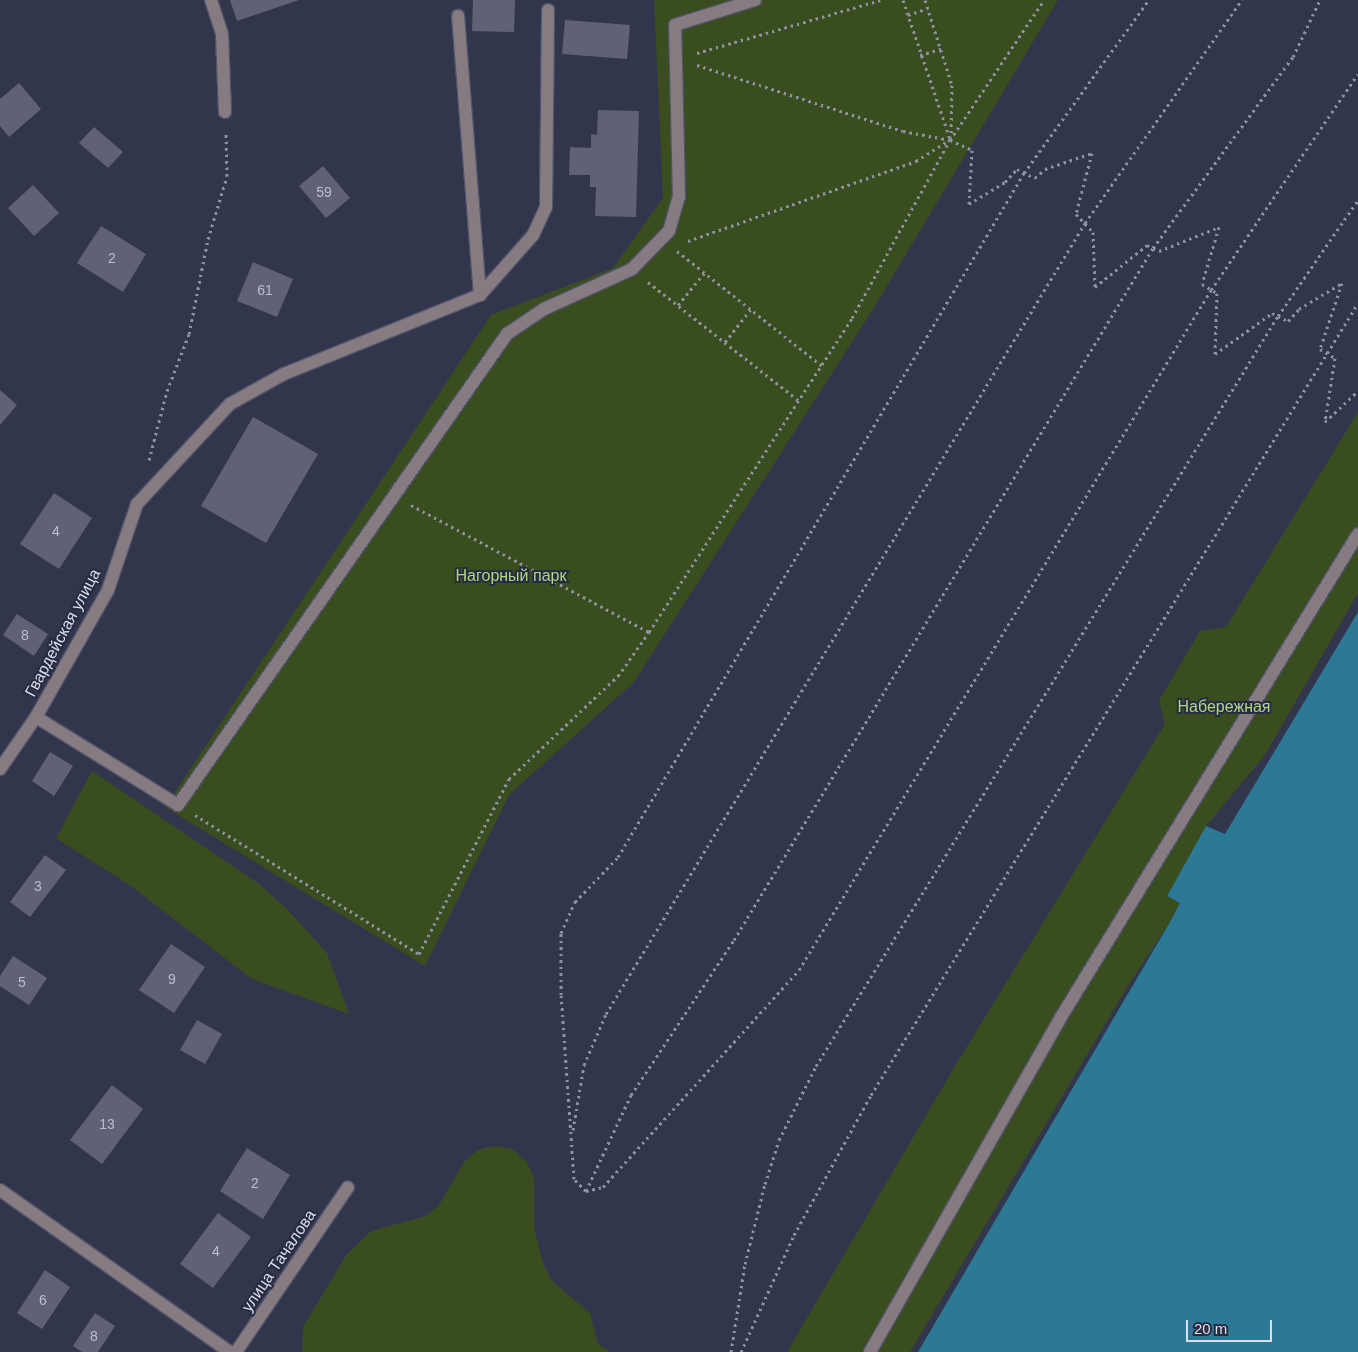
<!DOCTYPE html>
<html>
<head>
<meta charset="utf-8">
<style>
	body { margin:0 }
	#map { position:relative; width:1358px; height:1352px; overflow:hidden; background:#32364d; font-family:Arial,sans-serif }
	div>[style] { position:absolute }
	[style*='--x'] { left:calc(var(--x)*1px); top:calc(var(--y)*1px); width:calc(var(--w)*1px); rotate:calc(var(--a)*1deg) }
	.green>* { inset:0; background:#3a4d1f }
	.water>* { inset:0; background:#2b7994 }
	.building>* { inset:0; background:#616079 }
	.path>* { height:3px; margin-top:-1.5px; transform-origin:0; background:repeating-linear-gradient(90deg,#8e92a4 0 2.5px,transparent 0 6.5px) }
	.roads { filter:drop-shadow(1px 0 #50546a) drop-shadow(-1px 0 #50546a) drop-shadow(0 1px #50546a) drop-shadow(0 -1px #50546a) }
	.minor>* { height:12px; margin:-6px; padding:0 6px; transform-origin:6px; border-radius:6px; background:#877b82 }
	span { translate:-50% -50%; white-space:nowrap; text-align:center; line-height:1.15; -webkit-text-stroke:4px #282c42; paint-order:stroke }
	.number-label { font-size:14px; color:#bcbecf }
	.number-label span { -webkit-text-stroke-width:0 }
	.park-label { font-size:16px; color:#b2d583 }
	.street-label { font-size:16px; color:#dbdeec }
	.scale { position:absolute; left:1186px; top:1320px; width:86px; height:22px; box-sizing:border-box; border:2px solid #dbdeec; border-top:0; padding-left:6px; font-size:15px; line-height:18px; white-space:nowrap; color:#dbdeec; -webkit-text-stroke:4px #282c42; paint-order:stroke }
</style>
</head>
<body>
<div id="map">
	<div class="green">
		<i style="clip-path:polygon(654px 0,1058px 0,872px 311px,634px 682px,509px 795px,425px 966px,165px 807px,491px 315px,613px 268px,663px 198px)"></i>
		<i style="clip-path:polygon(1358px 412px,1358px 593px,1265px 755px,1206px 826px,1167px 896px,1180px 903px,1170px 922px,1129px 984px,910px 1352px,787px 1352px,955px 1066px,1165px 724px,1159px 700px,1200px 631px,1226px 627px)"></i>
		<i style="clip-path:polygon(92px 771px,258px 883px,286px 908px,327px 953px,349px 1014px,252px 979px,131px 886px,56px 838px)"></i>
		<i style="clip-path:polygon(494px 1146px,513px 1149px,527px 1162px,534px 1178px,534px 1227px,543px 1263px,552px 1281px,590px 1313px,598px 1344px,610px 1352px,302px 1352px,303px 1327px,347px 1254px,371px 1231px,426px 1216px,439px 1205px,464px 1162px,478px 1150px)"></i>
	</div>
	<div class="water">
		<i style="clip-path:polygon(1358px 612px,1358px 1352px,918px 1352px,1170px 922px,1180px 903px,1167px 896px,1206px 826px,1225px 834px)"></i>
	</div>
	<div class="building">
		<i style="clip-path:polygon(230px 0,299px 0,237px 21px)"></i>
		<i style="clip-path:polygon(473px 0,515px 0,514px 32px,472px 31px)"></i>
		<i style="clip-path:polygon(565px 20px,630px 25px,627px 59px,562px 54px)"></i>
		<i style="clip-path:polygon(19px 83px,41px 109px,9px 137px,0 126px,0 99px)"></i>
		<i style="clip-path:polygon(598px 110px,639px 111px,636px 217px,595px 216px,596px 187px,590px 187px,590px 175px,569px 175px,570px 147px,591px 148px,591px 134px,597px 135px)"></i>
		<i style="clip-path:polygon(94px 127px,123px 152px,108px 168px,79px 143px)"></i>
		<i style="clip-path:polygon(323px 166px,350px 198px,326px 218px,299px 186px)"></i>
		<i style="clip-path:polygon(33px 185px,59px 213px,34px 236px,8px 208px)"></i>
		<i style="clip-path:polygon(101px 226px,146px 254px,123px 292px,77px 263px)"></i>
		<i style="clip-path:polygon(253px 262px,293px 279px,277px 317px,237px 301px)"></i>
		<i style="clip-path:polygon(0 390px,17px 405px,0 425px)"></i>
		<i style="clip-path:polygon(253px 417px,318px 454px,266px 543px,201px 506px)"></i>
		<i style="clip-path:polygon(54px 493px,92px 518px,59px 569px,20px 544px)"></i>
		<i style="clip-path:polygon(17px 614px,48px 634px,34px 656px,3px 635px)"></i>
		<i style="clip-path:polygon(50px 752px,73px 766px,54px 796px,32px 781px)"></i>
		<i style="clip-path:polygon(45px 855px,66px 870px,30px 917px,10px 902px)"></i>
		<i style="clip-path:polygon(171px 944px,205px 967px,174px 1013px,139px 990px)"></i>
		<i style="clip-path:polygon(13px 956px,47px 978px,29px 1005px,0 986px,0 976px)"></i>
		<i style="clip-path:polygon(197px 1020px,222px 1034px,205px 1064px,180px 1050px)"></i>
		<i style="clip-path:polygon(112px 1085px,143px 1109px,102px 1164px,70px 1140px)"></i>
		<i style="clip-path:polygon(247px 1148px,290px 1175px,263px 1219px,220px 1191px)"></i>
		<i style="clip-path:polygon(218px 1213px,251px 1237px,213px 1288px,180px 1264px)"></i>
		<i style="clip-path:polygon(45px 1270px,70px 1287px,42px 1329px,17px 1313px)"></i>
		<i style="clip-path:polygon(95px 1313px,115px 1326px,98px 1352px,82px 1352px,73px 1346px)"></i>
	</div>
	<div class="path">
		<i style="--x:903;--y:0;--w:147;--a:71.3"></i>
		<i style="--x:925;--y:0;--w:89;--a:72.4"></i>
		<i style="--x:952;--y:85;--w:52;--a:91.1"></i>
		<i style="--x:908;--y:15;--w:21;--a:-19"></i>
		<i style="--x:697;--y:53;--w:191;--a:-16.1"></i>
		<i style="--x:920;--y:55;--w:22;--a:-16"></i>
		<i style="--x:697;--y:65;--w:216;--a:17.8"></i>
		<i style="--x:903;--y:131;--w:48;--a:10.8"></i>
		<i style="--x:950;--y:140;--w:24;--a:24"></i>
		<i style="--x:972;--y:150;--w:54;--a:93.2"></i>
		<i style="--x:969;--y:204;--w:42;--a:-31.4"></i>
		<i style="--x:1005;--y:182;--w:18;--a:-47"></i>
		<i style="--x:1017;--y:169;--w:20;--a:27"></i>
		<i style="--x:1035;--y:178;--w:13;--a:-42"></i>
		<i style="--x:1045;--y:169;--w:50;--a:-18.8"></i>
		<i style="--x:1092;--y:153;--w:63;--a:104.7"></i>
		<i style="--x:1076;--y:214;--w:25;--a:47"></i>
		<i style="--x:1093;--y:232;--w:55;--a:87.9"></i>
		<i style="--x:1095;--y:287;--w:67;--a:-38.9"></i>
		<i style="--x:1147;--y:245;--w:13;--a:27"></i>
		<i style="--x:1159;--y:251;--w:65;--a:-21.8"></i>
		<i style="--x:1219;--y:227;--w:59;--a:106.6"></i>
		<i style="--x:1202;--y:284;--w:17;--a:31"></i>
		<i style="--x:1217;--y:293;--w:61;--a:91.9"></i>
		<i style="--x:1215;--y:354;--w:70;--a:-35.7"></i>
		<i style="--x:1272;--y:313;--w:18;--a:27"></i>
		<i style="--x:1288;--y:321;--w:16;--a:-47"></i>
		<i style="--x:1299;--y:309;--w:50;--a:-31.2"></i>
		<i style="--x:1342;--y:283;--w:70;--a:108.4"></i>
		<i style="--x:1320;--y:349;--w:17;--a:31"></i>
		<i style="--x:1335;--y:358;--w:65;--a:98.9"></i>
		<i style="--x:1325;--y:422;--w:45;--a:-43.2"></i>
		<i style="--x:688;--y:241;--w:242;--a:-19.3"></i>
		<i style="--x:916;--y:161;--w:40;--a:-32"></i>
		<i style="--x:677;--y:251;--w:185;--a:38.4"></i>
		<i style="--x:648;--y:282;--w:192;--a:38.2"></i>
		<i style="--x:678;--y:305;--w:43;--a:-50.7"></i>
		<i style="--x:725;--y:342;--w:42;--a:-51.8"></i>
		<i style="--x:149;--y:460;--w:71;--a:-75.4"></i>
		<i style="--x:167;--y:391;--w:61;--a:-68.9"></i>
		<i style="--x:189;--y:334;--w:97;--a:-78.7"></i>
		<i style="--x:208;--y:239;--w:66;--a:-73.2"></i>
		<i style="--x:227;--y:176;--w:44;--a:-91.3"></i>
		<i style="--x:411;--y:505;--w:270;--a:28.1"></i>
		<i style="--x:195;--y:815;--w:264;--a:31.8"></i>
		<i style="--x:419;--y:954;--w:197;--a:-62.8"></i>
		<i style="--x:509;--y:779;--w:150;--a:-43.4"></i>
		<i style="--x:618;--y:676;--w:54;--a:-54.8"></i>
		<i style="--x:649;--y:632;--w:374;--a:-57.1"></i>
		<i style="--x:852;--y:318;--w:203;--a:-61.2"></i>
		<i style="--x:950;--y:140;--w:169;--a:-56.1"></i>
		<i style="--x:573;--y:1130;--w:66;--a:-80.4"></i>
		<i style="--x:584;--y:1065;--w:56;--a:-66.7"></i>
		<i style="--x:606;--y:1014;--w:925;--a:-58.8"></i>
		<i style="--x:1085;--y:223;--w:273;--a:-54.9"></i>
		<i style="--x:586;--y:1191;--w:106;--a:-64.9"></i>
		<i style="--x:631;--y:1095;--w:186;--a:-56.4"></i>
		<i style="--x:734;--y:940;--w:809;--a:-58.81"></i>
		<i style="--x:1153;--y:248;--w:237;--a:-53.8"></i>
		<i style="--x:1293;--y:57;--w:63;--a:-64.7"></i>
		<i style="--x:586;--y:1191;--w:17;--a:-135"></i>
		<i style="--x:574;--y:1179;--w:184;--a:-94"></i>
		<i style="--x:561;--y:995;--w:62;--a:-90"></i>
		<i style="--x:561;--y:933;--w:34;--a:-66"></i>
		<i style="--x:575;--y:902;--w:62;--a:-46.3"></i>
		<i style="--x:618;--y:857;--w:795;--a:-59.31"></i>
		<i style="--x:1024;--y:173;--w:213;--a:-54.2"></i>
		<i style="--x:586;--y:1191;--w:17;--a:-13"></i>
		<i style="--x:603;--y:1187;--w:292;--a:-47.9"></i>
		<i style="--x:799;--y:970;--w:795;--a:-58.79"></i>
		<i style="--x:1211;--y:290;--w:261;--a:-55.8"></i>
		<i style="--x:731;--y:1352;--w:89;--a:-81"></i>
		<i style="--x:745;--y:1264;--w:82;--a:-76"></i>
		<i style="--x:765;--y:1184;--w:46;--a:-72.3"></i>
		<i style="--x:779;--y:1140;--w:83;--a:-63.4"></i>
		<i style="--x:816;--y:1066;--w:881;--a:-58.37"></i>
		<i style="--x:1278;--y:316;--w:141;--a:-55.4"></i>
		<i style="--x:741;--y:1352;--w:128;--a:-65.6"></i>
		<i style="--x:794;--y:1235;--w:160;--a:-61.2"></i>
		<i style="--x:871;--y:1095;--w:930;--a:-58.41"></i>
	</div>
	<div class="roads">
		<div class="minor">
			<i style="--x:211;--y:0;--w:36;--a:72"></i>
			<i style="--x:222;--y:34;--w:78;--a:87.8"></i>
			<i style="--x:480;--y:295;--w:80;--a:-48.5"></i>
			<i style="--x:533;--y:235;--w:31;--a:-65"></i>
			<i style="--x:546;--y:207;--w:197;--a:-89.4"></i>
			<i style="--x:36;--y:717;--w:167;--a:31.8"></i>
			<i style="--x:178;--y:805;--w:575;--a:-55.07"></i>
			<i style="--x:507;--y:334;--w:45;--a:-34"></i>
			<i style="--x:544;--y:309;--w:97;--a:-24.4"></i>
			<i style="--x:632;--y:269;--w:53;--a:-45.8"></i>
			<i style="--x:669;--y:231;--w:35;--a:-74"></i>
			<i style="--x:679;--y:197;--w:172;--a:-91.3"></i>
			<i style="--x:675;--y:25;--w:84;--a:-17.4"></i>
			<i style="--x:0;--y:769;--w:63;--a:-55.3"></i>
			<i style="--x:36;--y:717;--w:146;--a:-60.4"></i>
			<i style="--x:108;--y:590;--w:91;--a:-71.4"></i>
			<i style="--x:137;--y:504;--w:137;--a:-47.1"></i>
			<i style="--x:230;--y:404;--w:62;--a:-29.1"></i>
			<i style="--x:284;--y:374;--w:211;--a:-22"></i>
			<i style="--x:480;--y:295;--w:280;--a:-94.5"></i>
			<i style="--x:0;--y:1190;--w:281;--a:35.2"></i>
			<i style="--x:236;--y:1352;--w:199;--a:-55.8"></i>
			<i style="--x:870;--y:1352;--w:386;--a:-60.3"></i>
			<i style="--x:1061;--y:1017;--w:567;--a:-58.41"></i>
		</div>
	</div>
	<div class="number-label">
		<span style="left:324px;top:192px">59</span>
		<span style="left:112px;top:258px">2</span>
		<span style="left:265px;top:290px">61</span>
		<span style="left:56px;top:531px">4</span>
		<span style="left:25px;top:635px">8</span>
		<span style="left:38px;top:886px">3</span>
		<span style="left:172px;top:979px">9</span>
		<span style="left:22px;top:982px">5</span>
		<span style="left:107px;top:1124px">13</span>
		<span style="left:255px;top:1183px">2</span>
		<span style="left:216px;top:1251px">4</span>
		<span style="left:43px;top:1300px">6</span>
		<span style="left:94px;top:1336px">8</span>
	</div>
	<div class="park-label">
		<span style="left:511px;top:576px">Нагорный парк</span>
		<span style="left:1224px;top:707px">Набережная</span>
	</div>
	<div class="street-label">
		<span style="left:63px;top:633px;rotate:-62deg">Гвардейская улица</span>
		<span style="left:279px;top:1261px;rotate:-56deg">улица Тачалова</span>
	</div>
	<div class="scale">20 m</div>
</div>
</body>
</html>
